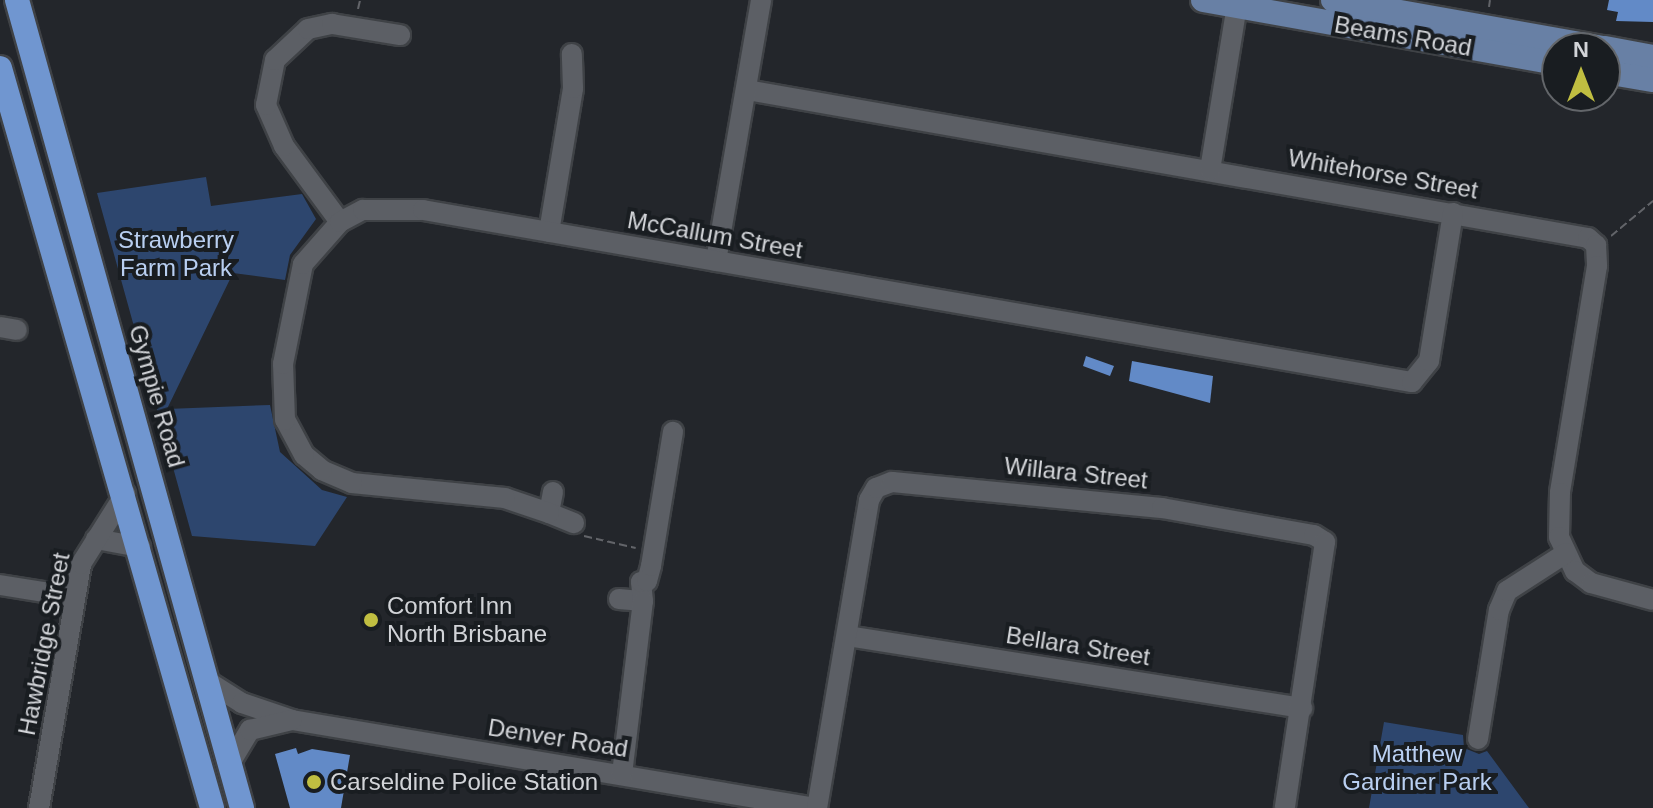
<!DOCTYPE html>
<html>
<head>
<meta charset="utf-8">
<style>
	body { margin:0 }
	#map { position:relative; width:1653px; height:808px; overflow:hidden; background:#23262b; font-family:Helvetica,sans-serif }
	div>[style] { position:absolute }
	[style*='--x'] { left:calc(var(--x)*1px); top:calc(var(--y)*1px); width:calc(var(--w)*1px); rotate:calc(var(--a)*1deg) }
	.green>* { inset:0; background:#2d466e }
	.building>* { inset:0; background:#628ac7 }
	.path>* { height:2px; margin-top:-1px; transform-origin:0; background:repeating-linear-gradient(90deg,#626469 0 8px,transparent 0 12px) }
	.roads { filter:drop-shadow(2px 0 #3f4246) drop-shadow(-2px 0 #3f4246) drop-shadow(0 2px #3f4246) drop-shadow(0 -2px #3f4246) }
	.minor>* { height:20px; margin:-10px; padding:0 10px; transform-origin:10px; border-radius:10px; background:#5c5f65 }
	.major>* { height:24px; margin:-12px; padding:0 12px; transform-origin:12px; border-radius:12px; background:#6880a5 }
	.highway>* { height:24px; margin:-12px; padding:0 12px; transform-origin:12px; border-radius:12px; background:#7096d0 }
	.dots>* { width:22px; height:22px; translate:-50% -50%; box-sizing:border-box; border:4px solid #191d21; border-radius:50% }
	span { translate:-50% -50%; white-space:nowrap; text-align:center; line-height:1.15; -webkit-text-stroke:8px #191d21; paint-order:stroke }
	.street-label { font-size:24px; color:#d2d4d8 }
	.park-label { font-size:24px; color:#b9cff1 }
	.poi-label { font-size:24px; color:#d2d4d8 }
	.left { translate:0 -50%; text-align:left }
	.north { position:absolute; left:1541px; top:32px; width:80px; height:80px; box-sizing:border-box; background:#191d21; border:2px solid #63666a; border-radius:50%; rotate:0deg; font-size:22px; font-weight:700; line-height:32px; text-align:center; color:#d2d4d8 }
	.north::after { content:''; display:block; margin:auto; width:28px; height:36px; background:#c0be41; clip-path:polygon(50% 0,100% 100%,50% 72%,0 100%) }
</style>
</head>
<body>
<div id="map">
	<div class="green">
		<i style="clip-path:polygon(206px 177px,211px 206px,302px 194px,316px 219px,290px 255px,285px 280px,233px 273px,167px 409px,270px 405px,280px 452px,322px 490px,347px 497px,315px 546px,192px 536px,97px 193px)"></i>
		<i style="clip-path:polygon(1384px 722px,1463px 735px,1464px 748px,1479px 754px,1487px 751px,1529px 808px,1369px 808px)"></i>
	</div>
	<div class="building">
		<i style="clip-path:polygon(1609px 0,1653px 0,1653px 22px,1616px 21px,1618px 12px,1607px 10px)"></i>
		<i style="clip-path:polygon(1086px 356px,1114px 366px,1110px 376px,1083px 366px)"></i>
		<i style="clip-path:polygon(1132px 361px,1213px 376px,1210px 403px,1129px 381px)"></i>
		<i style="clip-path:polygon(296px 748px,298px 754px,312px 749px,350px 755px,341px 808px,290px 808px,275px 754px)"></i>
	</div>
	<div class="path">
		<i style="--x:1489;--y:7;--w:7;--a:-82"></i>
		<i style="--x:358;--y:9;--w:9;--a:-77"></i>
		<i style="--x:1611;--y:236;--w:55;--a:-39.8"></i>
		<i style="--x:584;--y:536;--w:53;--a:13"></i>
	</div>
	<div class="roads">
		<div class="minor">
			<i style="--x:747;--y:90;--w:854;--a:9.98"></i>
			<i style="--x:1588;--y:238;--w:11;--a:41"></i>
			<i style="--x:1596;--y:245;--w:21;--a:87"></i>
			<i style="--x:1597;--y:266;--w:230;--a:99.3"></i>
			<i style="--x:1560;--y:493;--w:44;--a:91.3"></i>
			<i style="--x:1559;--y:537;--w:38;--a:65"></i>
			<i style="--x:1575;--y:571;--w:20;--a:37"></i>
			<i style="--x:1591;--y:583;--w:64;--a:15.3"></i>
			<i style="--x:1210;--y:170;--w:166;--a:-80.7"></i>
			<i style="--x:340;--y:222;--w:94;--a:-126.4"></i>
			<i style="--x:284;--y:146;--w:45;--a:-113.7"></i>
			<i style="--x:266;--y:105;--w:46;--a:-78.7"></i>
			<i style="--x:275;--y:60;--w:45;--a:-43.2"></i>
			<i style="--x:308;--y:29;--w:25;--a:-12"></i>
			<i style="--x:332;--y:24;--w:69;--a:9.2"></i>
			<i style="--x:549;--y:232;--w:146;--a:-80.5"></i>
			<i style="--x:573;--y:88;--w:34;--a:-92"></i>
			<i style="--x:716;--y:261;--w:265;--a:-80.2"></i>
			<i style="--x:0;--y:327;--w:17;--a:10"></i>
			<i style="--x:553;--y:492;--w:21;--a:101"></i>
			<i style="--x:549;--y:513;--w:27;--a:22"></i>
			<i style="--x:549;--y:513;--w:46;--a:-161.2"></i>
			<i style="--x:505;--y:498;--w:154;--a:-174.4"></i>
			<i style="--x:352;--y:483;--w:33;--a:-157"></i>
			<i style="--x:322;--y:470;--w:23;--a:-140"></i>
			<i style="--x:304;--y:455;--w:40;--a:-118"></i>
			<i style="--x:285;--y:420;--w:56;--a:-92"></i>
			<i style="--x:283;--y:364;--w:102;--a:-78.7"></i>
			<i style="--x:303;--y:264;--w:56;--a:-48.6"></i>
			<i style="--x:340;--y:222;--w:26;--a:-28"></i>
			<i style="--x:363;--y:210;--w:60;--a:0"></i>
			<i style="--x:423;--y:210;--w:1004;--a:9.87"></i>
			<i style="--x:1412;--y:382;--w:27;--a:-51"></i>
			<i style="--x:1429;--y:361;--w:150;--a:-80.8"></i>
			<i style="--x:96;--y:539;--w:45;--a:10.3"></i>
			<i style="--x:0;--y:585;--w:75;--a:9.2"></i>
			<i style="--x:619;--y:599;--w:24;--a:5"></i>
			<i style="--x:643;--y:601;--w:19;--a:-96"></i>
			<i style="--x:641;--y:582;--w:6;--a:-9"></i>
			<i style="--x:647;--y:581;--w:16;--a:-75"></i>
			<i style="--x:651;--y:566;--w:136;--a:-80.7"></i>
			<i style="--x:847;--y:636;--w:461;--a:9"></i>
			<i style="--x:207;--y:681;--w:41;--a:32.2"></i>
			<i style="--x:242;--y:703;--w:53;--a:18.8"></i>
			<i style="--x:292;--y:720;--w:530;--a:9.55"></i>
			<i style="--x:1478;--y:739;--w:131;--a:-80.8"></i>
			<i style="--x:1499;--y:610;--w:21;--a:-67"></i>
			<i style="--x:1507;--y:591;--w:70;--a:-32.8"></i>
			<i style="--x:230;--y:763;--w:39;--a:-59"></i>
			<i style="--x:250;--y:730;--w:43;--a:-13.4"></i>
			<i style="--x:622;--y:774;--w:174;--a:-83.1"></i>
			<i style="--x:39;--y:808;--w:248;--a:-80.2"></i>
			<i style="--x:81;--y:564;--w:83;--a:-57.8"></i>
			<i style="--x:817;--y:808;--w:312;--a:-80.4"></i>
			<i style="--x:869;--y:500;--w:14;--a:-60"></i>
			<i style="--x:876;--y:488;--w:17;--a:-21"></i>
			<i style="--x:892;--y:482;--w:271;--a:5.5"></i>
			<i style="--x:1162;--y:508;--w:154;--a:10.1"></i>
			<i style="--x:1314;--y:535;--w:13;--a:32"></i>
			<i style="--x:1325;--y:542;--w:269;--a:98.6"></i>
		</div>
		<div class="major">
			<i style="--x:1203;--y:0;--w:360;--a:10.1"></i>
			<i style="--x:1333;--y:0;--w:274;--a:10.1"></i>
			<i style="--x:1605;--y:48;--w:49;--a:10.6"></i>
			<i style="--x:1605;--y:72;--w:49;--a:9.5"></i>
		</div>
		<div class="highway">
			<i style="--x:17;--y:0;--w:839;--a:74.44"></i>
			<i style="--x:0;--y:68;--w:770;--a:74.01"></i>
		</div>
	</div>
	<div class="dots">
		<i style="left:371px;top:620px;background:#c0be41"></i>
		<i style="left:314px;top:782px;background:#c0be41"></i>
	</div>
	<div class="street-label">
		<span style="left:1403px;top:36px;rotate:10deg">Beams Road</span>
		<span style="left:1383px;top:174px;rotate:10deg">Whitehorse Street</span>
		<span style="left:715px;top:235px;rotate:10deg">McCallum Street</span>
		<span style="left:157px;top:396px;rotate:74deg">Gympie Road</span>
		<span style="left:1076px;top:473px;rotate:6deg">Willara Street</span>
		<span style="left:44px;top:644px;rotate:-79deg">Hawbridge Street</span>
		<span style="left:1078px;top:646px;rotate:9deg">Bellara Street</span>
		<span style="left:558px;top:738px;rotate:9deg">Denver Road</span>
	</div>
	<div class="park-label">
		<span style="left:176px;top:254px">Strawberry<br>Farm Park</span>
		<span style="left:1417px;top:768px">Matthew<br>Gardiner Park</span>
	</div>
	<div class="poi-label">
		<span class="left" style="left:387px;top:620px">Comfort Inn<br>North Brisbane</span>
		<span class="left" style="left:330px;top:782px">Carseldine Police Station</span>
	</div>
	<div class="north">N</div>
</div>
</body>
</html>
